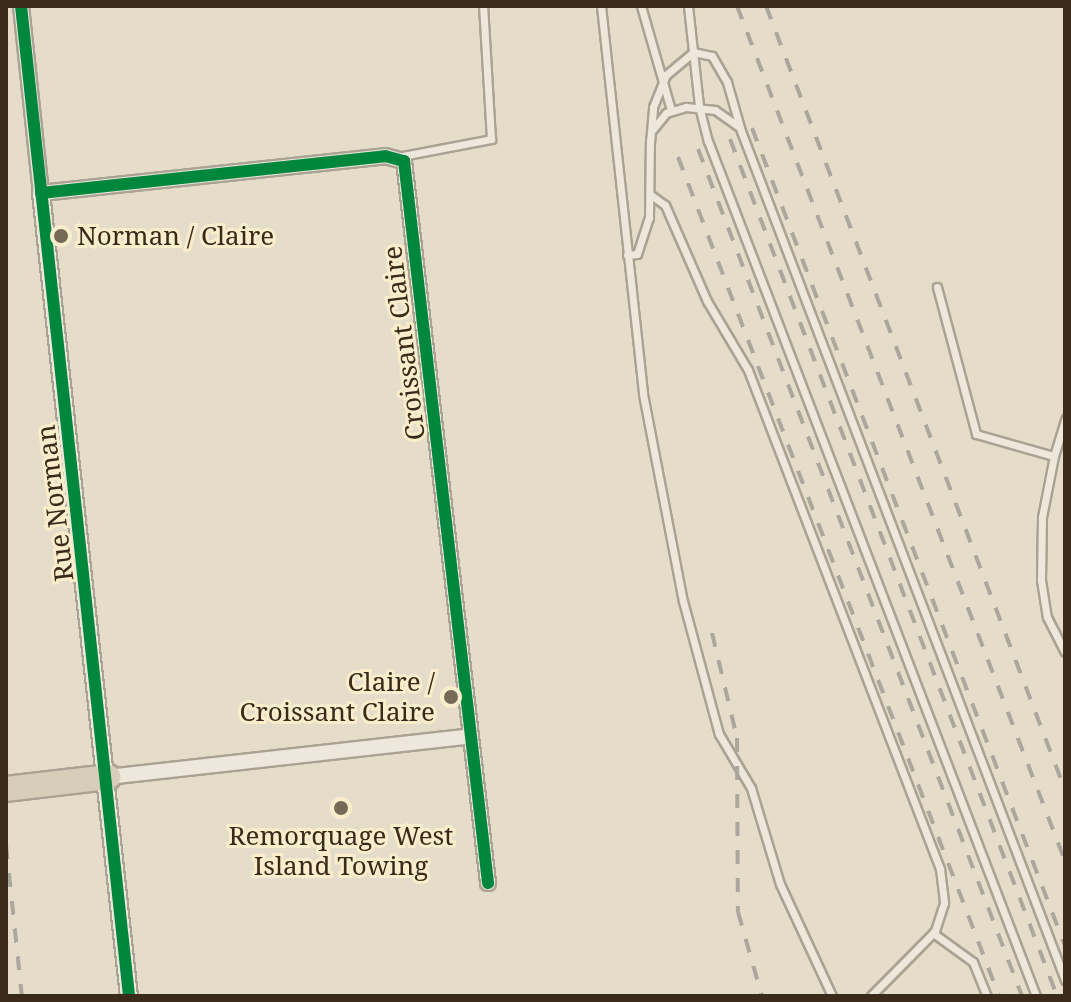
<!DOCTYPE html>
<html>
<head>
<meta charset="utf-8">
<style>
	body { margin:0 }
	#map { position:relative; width:1071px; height:1002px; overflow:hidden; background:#e5ddc9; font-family:"Noto Serif",serif }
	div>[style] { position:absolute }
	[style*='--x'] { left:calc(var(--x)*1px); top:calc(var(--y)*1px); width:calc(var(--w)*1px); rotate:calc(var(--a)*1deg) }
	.roads { filter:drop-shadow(2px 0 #aaa293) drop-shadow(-2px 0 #aaa293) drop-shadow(0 2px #aaa293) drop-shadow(0 -2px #aaa293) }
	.service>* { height:7px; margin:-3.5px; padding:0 3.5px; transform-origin:3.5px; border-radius:3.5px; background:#ede8db }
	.minor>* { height:14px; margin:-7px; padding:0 7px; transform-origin:7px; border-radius:7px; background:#ede8db }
	.tertiary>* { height:16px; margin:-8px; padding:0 8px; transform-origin:8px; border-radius:8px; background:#ede8db }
	.motorway>* { height:24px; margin:-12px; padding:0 12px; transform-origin:12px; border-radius:12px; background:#d8cdb9 }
	.rail>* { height:4px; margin-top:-2px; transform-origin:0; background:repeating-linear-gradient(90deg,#aba79c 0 14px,transparent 0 28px) }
	.cycleway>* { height:12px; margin:-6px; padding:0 6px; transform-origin:6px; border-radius:6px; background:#00873e }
	.dots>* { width:22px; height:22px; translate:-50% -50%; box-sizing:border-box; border:4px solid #f9edcc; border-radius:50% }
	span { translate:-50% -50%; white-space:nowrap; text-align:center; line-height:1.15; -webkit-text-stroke:6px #f9edcc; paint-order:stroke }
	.poi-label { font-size:26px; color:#392a1a }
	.left { translate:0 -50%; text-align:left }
	.right { translate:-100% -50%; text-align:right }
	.street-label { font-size:26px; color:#392a1a }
	.frame { position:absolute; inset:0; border:8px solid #392a1a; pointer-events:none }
</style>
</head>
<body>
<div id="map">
	<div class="roads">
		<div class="service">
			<i style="--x:601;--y:6;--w:390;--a:83.8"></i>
			<i style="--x:643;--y:394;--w:211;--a:79.1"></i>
			<i style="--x:683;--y:601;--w:138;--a:74.9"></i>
			<i style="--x:719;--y:734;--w:63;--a:59.3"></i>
			<i style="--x:751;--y:788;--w:100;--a:73.2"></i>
			<i style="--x:780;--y:884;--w:123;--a:65.1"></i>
			<i style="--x:641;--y:6;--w:108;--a:73.9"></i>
			<i style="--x:688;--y:6;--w:101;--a:83.7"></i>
			<i style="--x:699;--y:106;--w:36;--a:76"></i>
			<i style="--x:708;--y:141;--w:916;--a:69.01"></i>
			<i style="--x:653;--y:129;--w:21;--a:-51"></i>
			<i style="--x:666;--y:113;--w:21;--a:-17"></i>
			<i style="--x:686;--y:107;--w:29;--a:6"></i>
			<i style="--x:715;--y:110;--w:28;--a:35"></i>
			<i style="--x:650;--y:143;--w:36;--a:-85"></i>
			<i style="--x:653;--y:107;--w:35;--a:-68"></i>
			<i style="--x:666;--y:75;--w:35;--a:-40"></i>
			<i style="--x:693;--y:52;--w:19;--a:12"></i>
			<i style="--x:712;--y:56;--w:30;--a:60"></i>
			<i style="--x:727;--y:82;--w:51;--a:74.1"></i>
			<i style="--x:741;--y:131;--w:909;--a:69.11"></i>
			<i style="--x:397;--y:157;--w:96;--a:-10.8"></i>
			<i style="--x:491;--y:139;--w:133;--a:-93.4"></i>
			<i style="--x:651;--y:195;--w:17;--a:36"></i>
			<i style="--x:665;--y:205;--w:105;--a:66.4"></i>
			<i style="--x:707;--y:301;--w:80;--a:59.3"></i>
			<i style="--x:748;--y:370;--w:535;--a:68.95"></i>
			<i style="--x:940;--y:869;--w:34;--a:83"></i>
			<i style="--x:944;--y:903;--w:29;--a:108"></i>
			<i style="--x:935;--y:931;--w:91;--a:134.6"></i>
			<i style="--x:627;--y:255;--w:10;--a:-6"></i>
			<i style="--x:637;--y:254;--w:38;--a:-72"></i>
			<i style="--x:649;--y:218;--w:77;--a:-89.3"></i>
			<i style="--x:937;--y:287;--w:152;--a:75.1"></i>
			<i style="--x:976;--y:434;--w:81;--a:15.8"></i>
			<i style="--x:1054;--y:456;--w:39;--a:-73"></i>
			<i style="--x:1054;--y:456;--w:62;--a:101.1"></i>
			<i style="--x:1042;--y:517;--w:63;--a:90.9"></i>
			<i style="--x:1041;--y:580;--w:37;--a:81"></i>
			<i style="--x:1047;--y:617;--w:39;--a:63"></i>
			<i style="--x:933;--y:933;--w:49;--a:35.9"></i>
			<i style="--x:973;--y:962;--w:37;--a:68"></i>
		</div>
		<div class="minor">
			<i style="--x:21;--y:6;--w:188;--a:83.9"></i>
			<i style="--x:41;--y:193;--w:346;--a:-6.1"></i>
			<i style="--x:385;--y:156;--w:20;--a:15"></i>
			<i style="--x:404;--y:161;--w:727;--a:83.36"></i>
			<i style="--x:108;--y:777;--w:365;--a:-6.4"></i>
		</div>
		<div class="tertiary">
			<i style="--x:41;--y:193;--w:808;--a:83.75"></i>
		</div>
		<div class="motorway">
			<i style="--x:6;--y:789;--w:103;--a:-6.7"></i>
		</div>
	</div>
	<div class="rail">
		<i style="--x:737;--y:6;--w:916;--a:69.01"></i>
		<i style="--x:766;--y:6;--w:839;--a:69.12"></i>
		<i style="--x:752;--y:128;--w:876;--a:69.06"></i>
		<i style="--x:730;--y:139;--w:917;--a:69.11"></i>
		<i style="--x:698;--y:149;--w:907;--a:69.07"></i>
		<i style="--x:678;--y:157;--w:898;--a:69.06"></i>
		<i style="--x:712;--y:633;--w:108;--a:76.6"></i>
		<i style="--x:737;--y:738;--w:174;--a:89.7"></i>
		<i style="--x:738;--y:912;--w:87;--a:74.1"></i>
		<i style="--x:6;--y:845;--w:152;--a:84"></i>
	</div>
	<div class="cycleway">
		<i style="--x:21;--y:6;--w:996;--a:83.77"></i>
		<i style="--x:41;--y:193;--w:346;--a:-6.1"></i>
		<i style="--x:385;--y:156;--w:20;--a:15"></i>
		<i style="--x:404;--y:161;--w:727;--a:83.36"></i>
	</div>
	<div class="dots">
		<i style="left:61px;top:236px;background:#756957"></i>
		<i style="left:451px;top:697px;background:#756957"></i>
		<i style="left:341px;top:808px;background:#756957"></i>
	</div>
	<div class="poi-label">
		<span class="left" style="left:77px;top:236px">Norman / Claire</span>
		<span class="right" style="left:435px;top:697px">Claire /<br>Croissant Claire</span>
		<span style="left:341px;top:851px">Remorquage West<br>Island Towing</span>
	</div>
	<div class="street-label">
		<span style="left:404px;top:343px;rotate:-97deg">Croissant Claire</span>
		<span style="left:55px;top:503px;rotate:-97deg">Rue Norman</span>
	</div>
	<div class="frame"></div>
</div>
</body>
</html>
